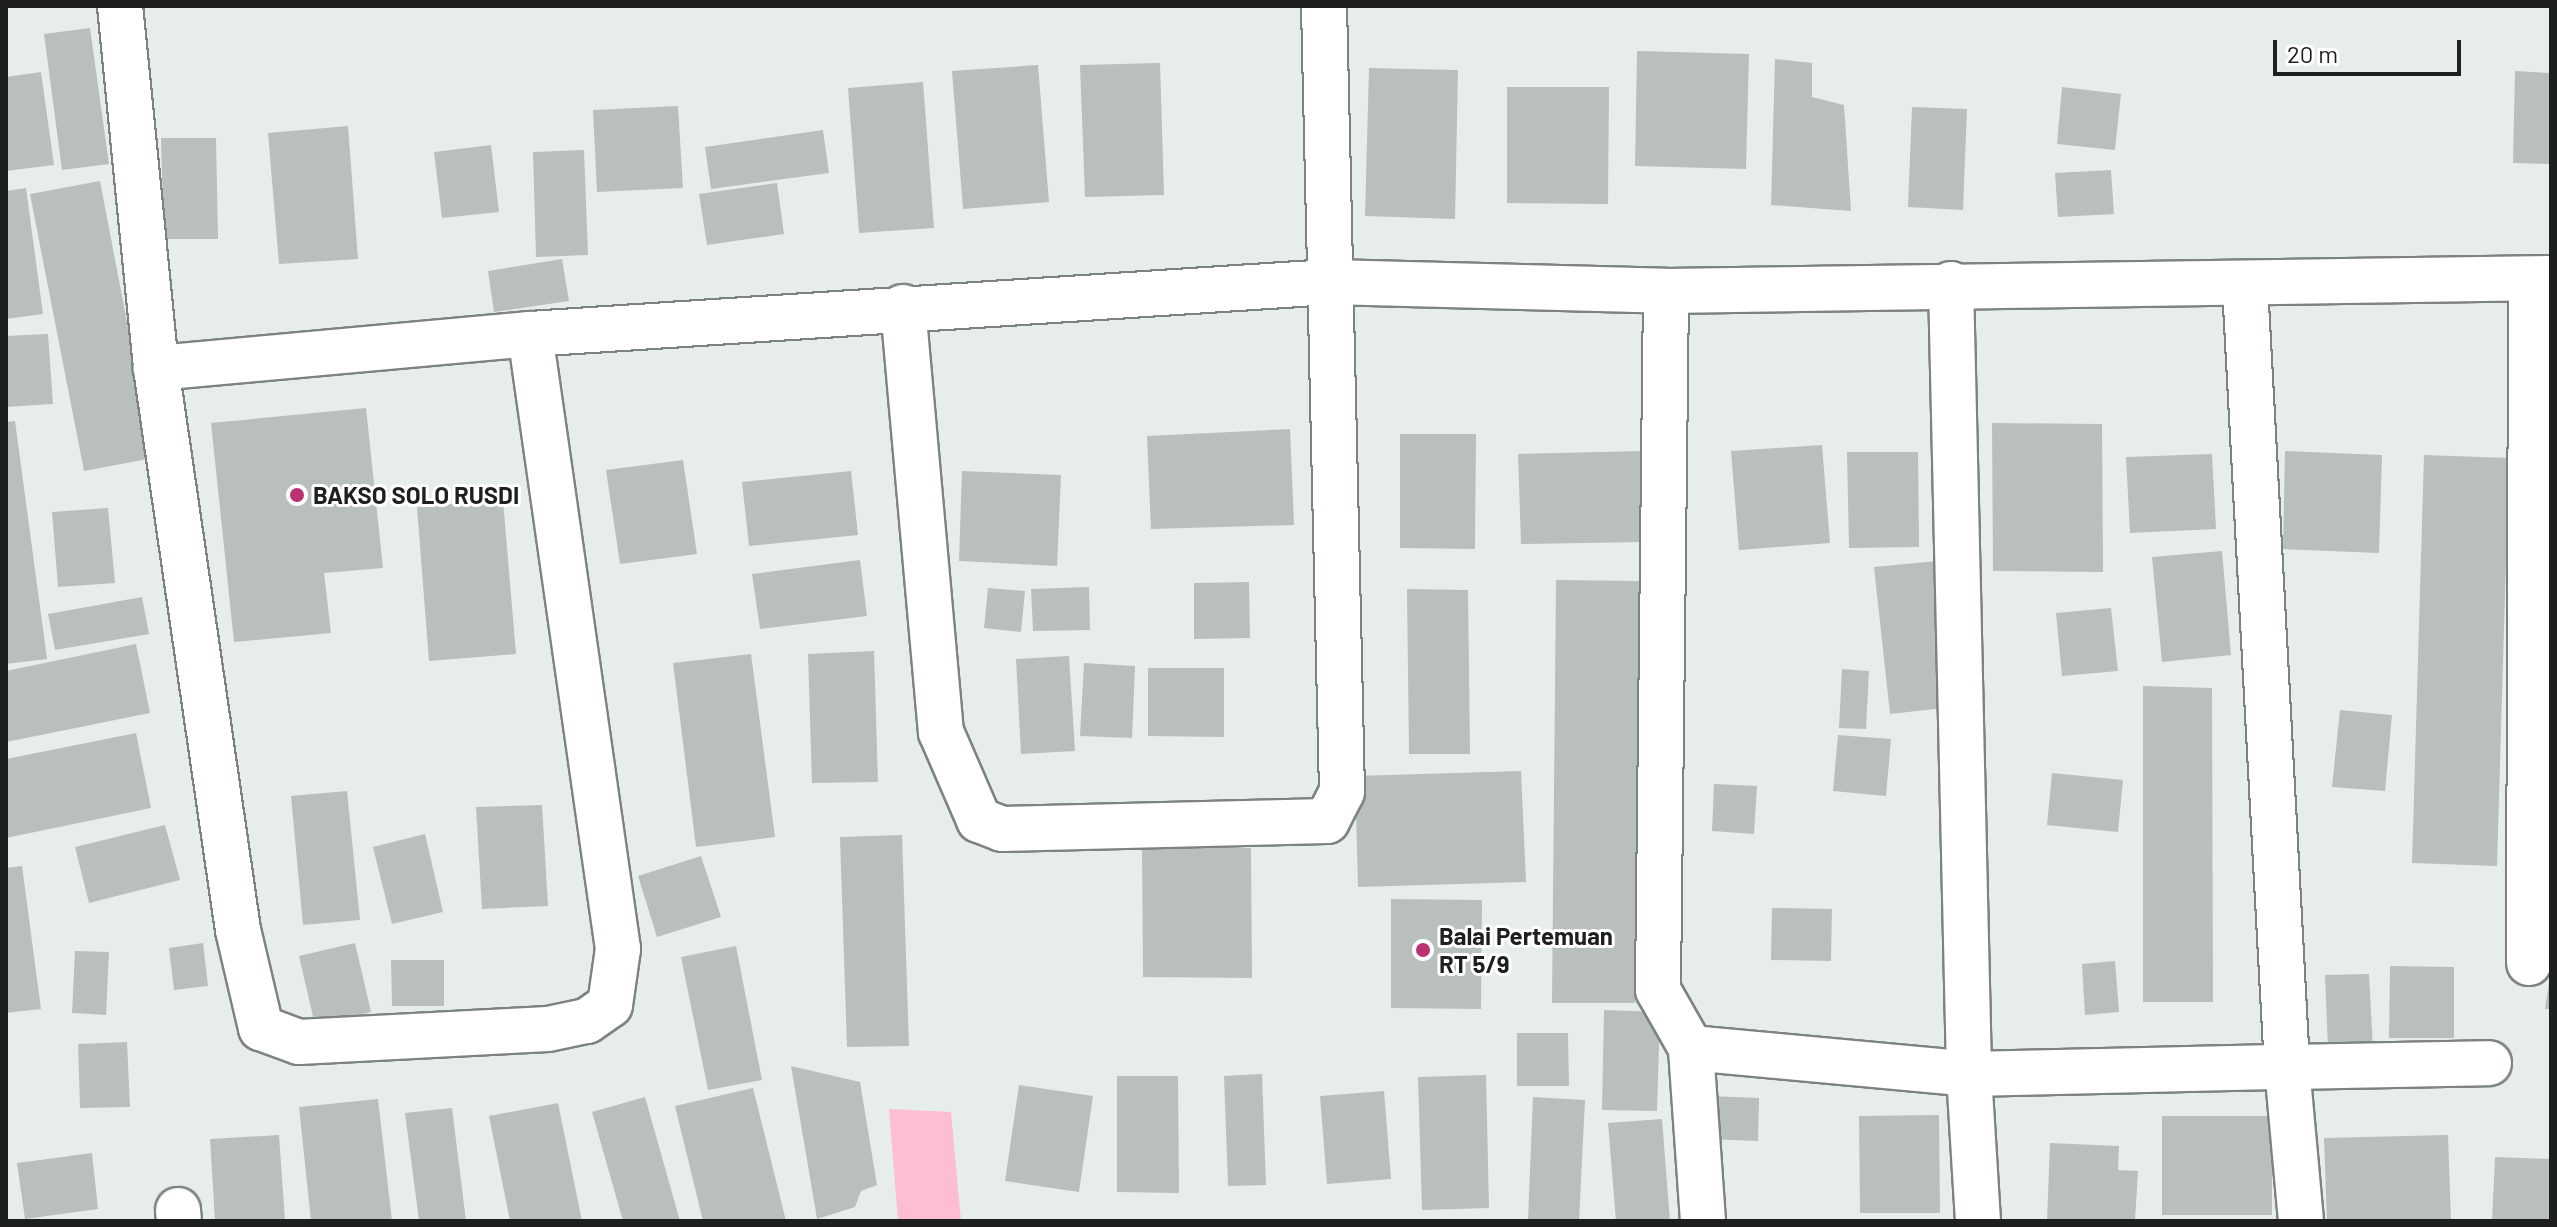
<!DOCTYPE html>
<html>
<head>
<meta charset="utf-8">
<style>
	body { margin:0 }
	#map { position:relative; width:2557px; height:1227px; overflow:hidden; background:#e7eeea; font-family:Barlow,sans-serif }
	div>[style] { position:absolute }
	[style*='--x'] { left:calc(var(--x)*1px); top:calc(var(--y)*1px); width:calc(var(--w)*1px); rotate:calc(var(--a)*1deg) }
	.green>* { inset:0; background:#fdbdd2 }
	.building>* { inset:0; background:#b9bfbd }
	.roads { filter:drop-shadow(2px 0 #7d8380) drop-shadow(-2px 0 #7d8380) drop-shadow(0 2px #7d8380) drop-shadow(0 -2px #7d8380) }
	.street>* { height:44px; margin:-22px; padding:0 22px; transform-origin:22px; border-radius:22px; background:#fff }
	.dots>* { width:22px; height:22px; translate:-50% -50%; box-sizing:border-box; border:4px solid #fff; border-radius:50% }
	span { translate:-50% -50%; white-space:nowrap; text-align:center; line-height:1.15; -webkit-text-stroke:6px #fff; paint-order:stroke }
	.poi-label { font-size:24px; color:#1e201f; font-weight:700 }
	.left { translate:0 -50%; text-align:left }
	.frame { position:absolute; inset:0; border:8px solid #1e201f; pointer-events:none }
	.scale { position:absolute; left:2273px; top:40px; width:188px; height:36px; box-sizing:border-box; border:4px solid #1e201f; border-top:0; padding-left:10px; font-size:24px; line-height:28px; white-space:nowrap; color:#1e201f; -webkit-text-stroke:6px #fff; paint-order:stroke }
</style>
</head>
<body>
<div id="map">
	<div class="green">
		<i style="clip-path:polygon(889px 1109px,951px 1112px,961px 1221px,898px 1221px)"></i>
	</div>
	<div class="building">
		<i style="clip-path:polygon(90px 28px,109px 164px,62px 170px,44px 34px)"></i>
		<i style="clip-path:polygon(1637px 51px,1749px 54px,1746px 169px,1635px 166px)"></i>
		<i style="clip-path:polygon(1775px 59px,1812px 63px,1812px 97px,1844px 105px,1851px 211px,1771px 205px)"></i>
		<i style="clip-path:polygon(1160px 63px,1164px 195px,1085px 197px,1080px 65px)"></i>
		<i style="clip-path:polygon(1038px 65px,1049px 202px,963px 209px,952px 71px)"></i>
		<i style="clip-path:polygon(1369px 68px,1458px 70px,1455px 219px,1365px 216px)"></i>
		<i style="clip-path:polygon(2515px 71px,2551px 73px,2551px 164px,2513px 163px)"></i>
		<i style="clip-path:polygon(41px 72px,54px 165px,6px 171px,6px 77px)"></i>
		<i style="clip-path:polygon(923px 82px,934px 228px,859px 233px,848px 88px)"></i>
		<i style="clip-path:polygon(1507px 87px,1609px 87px,1608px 204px,1507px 203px)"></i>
		<i style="clip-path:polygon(2062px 87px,2121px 94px,2115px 150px,2057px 144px)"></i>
		<i style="clip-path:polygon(678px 106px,683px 188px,597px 192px,593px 110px)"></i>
		<i style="clip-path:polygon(1912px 107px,1967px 109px,1963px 210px,1908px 207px)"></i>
		<i style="clip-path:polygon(348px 126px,358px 259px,279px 264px,268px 133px)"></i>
		<i style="clip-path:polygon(823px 130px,829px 173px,711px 189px,705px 147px)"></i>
		<i style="clip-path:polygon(161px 138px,216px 138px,218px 239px,164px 239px)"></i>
		<i style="clip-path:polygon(491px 145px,499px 212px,442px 218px,434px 152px)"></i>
		<i style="clip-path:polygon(584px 150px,588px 255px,536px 257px,533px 152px)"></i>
		<i style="clip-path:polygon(2111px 170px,2114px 214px,2058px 217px,2055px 173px)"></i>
		<i style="clip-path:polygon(100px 181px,153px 458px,84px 471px,30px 194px)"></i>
		<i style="clip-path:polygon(777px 183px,784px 234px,707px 245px,699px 194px)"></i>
		<i style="clip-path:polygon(26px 188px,43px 314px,6px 319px,6px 191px)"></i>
		<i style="clip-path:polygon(562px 259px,569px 301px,494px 312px,488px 271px)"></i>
		<i style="clip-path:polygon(48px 334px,53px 404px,6px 407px,6px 336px)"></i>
		<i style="clip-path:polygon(366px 408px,383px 568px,324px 573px,331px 633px,234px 642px,211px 423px)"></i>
		<i style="clip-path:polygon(15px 421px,47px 659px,6px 664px,6px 422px)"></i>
		<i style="clip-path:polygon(1992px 423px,2102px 424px,2103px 572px,1993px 571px)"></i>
		<i style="clip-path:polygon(1290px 429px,1294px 525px,1151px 529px,1147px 436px)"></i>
		<i style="clip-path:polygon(1400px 434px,1476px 434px,1475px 549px,1400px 548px)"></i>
		<i style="clip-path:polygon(1822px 445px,1830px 543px,1739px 550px,1731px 451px)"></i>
		<i style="clip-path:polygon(1643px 451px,1645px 542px,1521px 544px,1518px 454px)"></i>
		<i style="clip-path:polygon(2285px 451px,2382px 455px,2379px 553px,2283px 549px)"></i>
		<i style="clip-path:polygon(1847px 452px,1918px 452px,1919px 547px,1849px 548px)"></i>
		<i style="clip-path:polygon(2212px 454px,2216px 529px,2130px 533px,2126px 457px)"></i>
		<i style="clip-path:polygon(2424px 455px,2509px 458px,2497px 866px,2412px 863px)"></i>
		<i style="clip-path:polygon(683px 460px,697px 554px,620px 564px,606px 470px)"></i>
		<i style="clip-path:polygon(851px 471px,858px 535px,749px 546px,742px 482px)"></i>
		<i style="clip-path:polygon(962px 471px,1061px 475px,1057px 566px,959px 561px)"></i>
		<i style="clip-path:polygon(503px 500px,516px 654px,429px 661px,417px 507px)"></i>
		<i style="clip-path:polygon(108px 508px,115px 583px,58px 587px,52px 512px)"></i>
		<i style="clip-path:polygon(2222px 551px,2231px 655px,2162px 662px,2152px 557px)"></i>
		<i style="clip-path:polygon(860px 560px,867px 616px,760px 629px,752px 574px)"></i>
		<i style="clip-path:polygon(1937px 561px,1953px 707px,1890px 714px,1874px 567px)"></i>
		<i style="clip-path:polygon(1556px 580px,1640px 581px,1635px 1003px,1552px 1003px)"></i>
		<i style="clip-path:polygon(1249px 582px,1250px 638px,1194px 639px,1194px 583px)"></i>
		<i style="clip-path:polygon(1089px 587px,1090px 630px,1033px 631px,1031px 589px)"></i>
		<i style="clip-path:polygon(988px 588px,1025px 591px,1021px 632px,984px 628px)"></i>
		<i style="clip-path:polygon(1407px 589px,1468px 590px,1470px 754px,1409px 754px)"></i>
		<i style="clip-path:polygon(142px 597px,149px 634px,55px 650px,48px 614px)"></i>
		<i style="clip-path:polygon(2111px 608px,2118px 671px,2062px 676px,2056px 613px)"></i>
		<i style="clip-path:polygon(136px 644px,150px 713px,6px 742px,6px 671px)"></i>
		<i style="clip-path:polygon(874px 651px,878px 782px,812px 783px,808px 654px)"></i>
		<i style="clip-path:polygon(751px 654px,775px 837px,696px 847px,673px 663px)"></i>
		<i style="clip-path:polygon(1069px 656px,1075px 751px,1021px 754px,1016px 659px)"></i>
		<i style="clip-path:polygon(1084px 663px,1135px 666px,1132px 738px,1080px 736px)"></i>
		<i style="clip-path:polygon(1148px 668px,1224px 668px,1224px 737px,1148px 736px)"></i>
		<i style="clip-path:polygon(1842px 669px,1869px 671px,1866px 729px,1839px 728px)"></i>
		<i style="clip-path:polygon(2143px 686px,2212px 688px,2213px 1002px,2143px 1002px)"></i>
		<i style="clip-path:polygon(2340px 710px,2392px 715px,2385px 791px,2332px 787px)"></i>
		<i style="clip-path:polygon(136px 733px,151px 808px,6px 838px,6px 759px)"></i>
		<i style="clip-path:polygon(1838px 735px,1891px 739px,1886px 796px,1833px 791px)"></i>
		<i style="clip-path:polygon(1521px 771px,1526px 882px,1358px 887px,1355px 776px)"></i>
		<i style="clip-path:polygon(2052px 773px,2123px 780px,2118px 832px,2047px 825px)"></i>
		<i style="clip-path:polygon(1714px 784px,1757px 786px,1754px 834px,1712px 831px)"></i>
		<i style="clip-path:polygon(347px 791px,360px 920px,303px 925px,291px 796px)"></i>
		<i style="clip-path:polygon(542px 805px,548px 906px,482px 909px,476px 807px)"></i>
		<i style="clip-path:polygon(165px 825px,180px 880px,89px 903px,75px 847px)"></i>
		<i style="clip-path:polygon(425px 834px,443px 912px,392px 924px,373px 847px)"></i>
		<i style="clip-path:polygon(902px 835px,909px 1046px,847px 1047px,840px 837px)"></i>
		<i style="clip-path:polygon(1142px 848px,1251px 848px,1252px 978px,1143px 977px)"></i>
		<i style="clip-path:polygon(701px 856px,721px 917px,657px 937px,638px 876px)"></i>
		<i style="clip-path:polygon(22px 866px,41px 1009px,6px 1013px,6px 868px)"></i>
		<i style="clip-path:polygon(1391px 899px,1482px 900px,1481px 1009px,1391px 1008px)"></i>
		<i style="clip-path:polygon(1772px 908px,1832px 909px,1831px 961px,1771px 960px)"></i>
		<i style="clip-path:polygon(203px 943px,208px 986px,174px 990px,169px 948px)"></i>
		<i style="clip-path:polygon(355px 943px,371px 1012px,315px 1025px,299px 956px)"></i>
		<i style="clip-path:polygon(736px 946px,762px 1080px,708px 1090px,681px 957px)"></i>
		<i style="clip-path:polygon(75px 951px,109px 952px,106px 1015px,72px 1013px)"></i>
		<i style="clip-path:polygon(391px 960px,444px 960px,444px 1006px,392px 1006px)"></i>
		<i style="clip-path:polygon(2115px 961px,2119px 1012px,2085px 1015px,2082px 964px)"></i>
		<i style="clip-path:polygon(2390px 966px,2454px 967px,2454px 1038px,2389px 1038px)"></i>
		<i style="clip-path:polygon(2551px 969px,2551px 1009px,2545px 1009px)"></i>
		<i style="clip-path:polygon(2369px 974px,2373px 1049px,2328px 1050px,2325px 975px)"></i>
		<i style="clip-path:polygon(1604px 1010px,1660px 1012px,1657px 1111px,1602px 1110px)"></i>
		<i style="clip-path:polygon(1517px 1033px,1568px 1033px,1569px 1086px,1517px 1086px)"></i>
		<i style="clip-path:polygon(127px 1042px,130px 1107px,80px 1108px,78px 1044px)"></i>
		<i style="clip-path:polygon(791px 1066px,860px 1082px,877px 1185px,861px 1191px,855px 1207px,817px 1219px)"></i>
		<i style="clip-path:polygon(1262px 1074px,1266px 1185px,1228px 1186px,1224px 1076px)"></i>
		<i style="clip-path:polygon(1486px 1075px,1489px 1208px,1422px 1210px,1418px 1077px)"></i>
		<i style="clip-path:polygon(1117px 1076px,1178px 1076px,1179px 1193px,1117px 1192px)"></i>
		<i style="clip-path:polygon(1019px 1085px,1093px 1096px,1079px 1192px,1005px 1181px)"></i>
		<i style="clip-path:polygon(753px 1088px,786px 1221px,703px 1221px,675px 1106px)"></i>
		<i style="clip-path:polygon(1384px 1091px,1391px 1179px,1327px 1184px,1320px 1096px)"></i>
		<i style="clip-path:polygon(1709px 1096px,1759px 1098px,1758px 1141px,1708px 1139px)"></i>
		<i style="clip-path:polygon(645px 1097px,680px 1221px,623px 1221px,592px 1112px)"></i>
		<i style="clip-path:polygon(1533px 1097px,1585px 1100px,1579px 1221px,1528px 1219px)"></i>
		<i style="clip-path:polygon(378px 1099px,392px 1221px,311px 1221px,299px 1107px)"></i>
		<i style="clip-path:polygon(558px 1103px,582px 1221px,510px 1221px,489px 1116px)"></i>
		<i style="clip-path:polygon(452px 1108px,466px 1221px,419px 1221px,405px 1113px)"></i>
		<i style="clip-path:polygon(1939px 1115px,1940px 1213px,1860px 1213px,1859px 1116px)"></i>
		<i style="clip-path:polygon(2162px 1116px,2272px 1116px,2272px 1215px,2162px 1215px)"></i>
		<i style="clip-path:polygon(1662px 1119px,1670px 1221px,1616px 1221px,1608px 1123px)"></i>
		<i style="clip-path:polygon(279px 1135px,285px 1221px,215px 1221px,210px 1139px)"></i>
		<i style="clip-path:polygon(2448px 1135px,2451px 1221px,2327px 1221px,2324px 1138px)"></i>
		<i style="clip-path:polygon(2050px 1143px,2119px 1146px,2118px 1170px,2138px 1171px,2135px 1221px,2047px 1221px)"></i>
		<i style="clip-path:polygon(92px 1153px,98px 1209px,25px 1219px,17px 1163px)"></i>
		<i style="clip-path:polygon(2495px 1157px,2551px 1159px,2551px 1221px,2492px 1221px)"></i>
	</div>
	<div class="roads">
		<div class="street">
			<i style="--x:120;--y:6;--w:364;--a:84.3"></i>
			<i style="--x:156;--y:368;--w:568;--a:81.7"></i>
			<i style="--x:238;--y:930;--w:101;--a:76.8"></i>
			<i style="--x:261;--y:1028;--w:40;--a:20.2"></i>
			<i style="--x:299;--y:1042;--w:249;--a:-3"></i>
			<i style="--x:548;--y:1029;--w:40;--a:-12"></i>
			<i style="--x:587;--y:1021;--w:28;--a:-35"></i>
			<i style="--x:610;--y:1005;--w:57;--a:-81.9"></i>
			<i style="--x:618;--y:949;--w:621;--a:-98.14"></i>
			<i style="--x:530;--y:334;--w:376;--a:174.8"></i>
			<i style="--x:1951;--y:284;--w:790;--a:88.69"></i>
			<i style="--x:1969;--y:1074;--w:147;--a:86.5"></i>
			<i style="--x:2245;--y:286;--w:782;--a:86.92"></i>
			<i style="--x:2287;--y:1067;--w:202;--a:-1.1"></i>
			<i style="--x:1666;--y:291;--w:699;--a:90.66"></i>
			<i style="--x:1658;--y:990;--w:67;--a:60.4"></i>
			<i style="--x:903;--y:307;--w:427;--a:84.9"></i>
			<i style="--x:941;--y:732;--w:96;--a:66.6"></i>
			<i style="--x:979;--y:820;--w:25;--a:21"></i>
			<i style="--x:1002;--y:829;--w:325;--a:-1.4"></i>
			<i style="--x:1327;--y:821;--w:33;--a:-63"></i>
			<i style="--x:1342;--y:792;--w:786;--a:-91.31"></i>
			<i style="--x:530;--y:334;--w:802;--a:-3.72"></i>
			<i style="--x:1330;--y:282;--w:336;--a:1.5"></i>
			<i style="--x:1666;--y:291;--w:885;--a:-0.84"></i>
			<i style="--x:2529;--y:963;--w:684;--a:-89.83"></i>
			<i style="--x:178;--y:1210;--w:11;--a:85"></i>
			<i style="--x:1703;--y:1221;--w:173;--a:-94"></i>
			<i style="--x:1691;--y:1048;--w:279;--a:5.3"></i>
			<i style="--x:1969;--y:1074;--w:318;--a:-1.3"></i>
			<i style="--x:2287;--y:1067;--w:155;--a:84.8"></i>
		</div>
	</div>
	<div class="dots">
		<i style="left:297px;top:495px;background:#bb3270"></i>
		<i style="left:1423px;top:950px;background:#bb3270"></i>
	</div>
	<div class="poi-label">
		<span class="left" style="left:313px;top:495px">BAKSO SOLO RUSDI</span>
		<span class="left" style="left:1439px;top:950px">Balai Pertemuan<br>RT 5/9</span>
	</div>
	<div class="frame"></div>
	<div class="scale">20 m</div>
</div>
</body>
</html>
